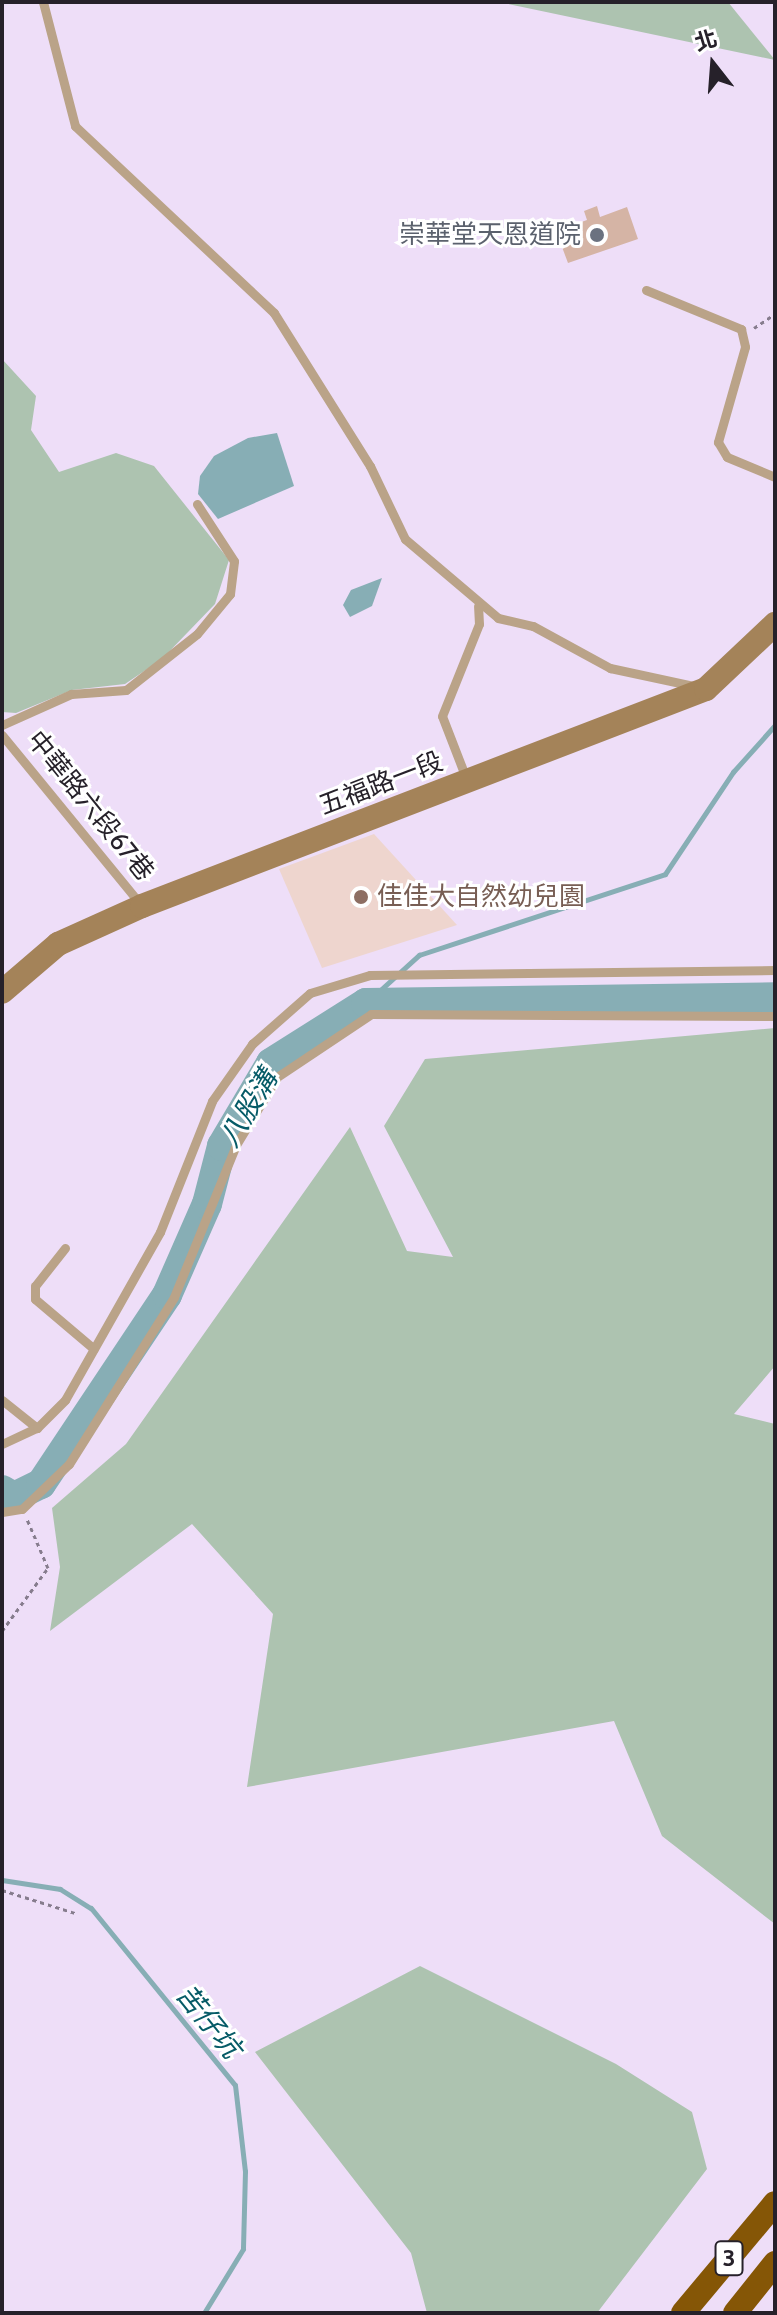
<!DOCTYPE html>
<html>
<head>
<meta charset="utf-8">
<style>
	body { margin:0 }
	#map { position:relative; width:777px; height:2315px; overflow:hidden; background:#eedef8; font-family:Cabin,"Noto Sans TC",sans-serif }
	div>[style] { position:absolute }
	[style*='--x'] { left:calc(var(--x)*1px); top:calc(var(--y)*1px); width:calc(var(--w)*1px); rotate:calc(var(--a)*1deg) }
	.education>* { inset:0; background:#eed5ce }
	.green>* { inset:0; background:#adc3b0 }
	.water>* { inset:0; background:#87aeb5 }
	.stream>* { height:5px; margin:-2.5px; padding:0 2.5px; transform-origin:2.5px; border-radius:2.5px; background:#87aeb5 }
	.river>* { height:30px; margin:-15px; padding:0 15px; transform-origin:15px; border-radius:15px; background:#87aeb5 }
	.building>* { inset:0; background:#d5b4a5 }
	.path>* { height:3px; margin-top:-1.5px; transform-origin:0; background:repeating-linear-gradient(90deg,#867c8d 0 4px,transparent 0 8px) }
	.service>* { height:9px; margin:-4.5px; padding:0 4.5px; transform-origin:4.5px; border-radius:4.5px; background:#baa388 }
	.secondary>* { height:24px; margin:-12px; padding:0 12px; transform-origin:12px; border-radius:12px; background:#a48359 }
	.motorway>* { height:24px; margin:-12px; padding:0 12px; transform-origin:12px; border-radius:12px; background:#855606 }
	.dots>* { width:22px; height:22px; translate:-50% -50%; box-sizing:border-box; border:4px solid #fff; border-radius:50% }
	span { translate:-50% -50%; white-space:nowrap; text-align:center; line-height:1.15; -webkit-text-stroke:6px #fff; paint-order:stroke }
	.shield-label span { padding:2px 6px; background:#fff; border:2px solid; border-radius:6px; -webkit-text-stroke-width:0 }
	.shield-label { font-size:24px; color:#26212a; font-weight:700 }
	.worship-label { font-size:26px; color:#5b616d }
	.right { translate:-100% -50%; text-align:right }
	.street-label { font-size:26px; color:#26212a }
	.education-label { font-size:26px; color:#785e54 }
	.left { translate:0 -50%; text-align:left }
	.water-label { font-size:28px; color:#065b67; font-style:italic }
	.frame { position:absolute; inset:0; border:4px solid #26212a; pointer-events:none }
	.north { position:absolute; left:673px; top:24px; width:80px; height:80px; -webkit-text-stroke:6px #fff; paint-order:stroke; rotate:343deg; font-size:22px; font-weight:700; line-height:32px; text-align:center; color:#26212a }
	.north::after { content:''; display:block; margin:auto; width:28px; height:36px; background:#26212a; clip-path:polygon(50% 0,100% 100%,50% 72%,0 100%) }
</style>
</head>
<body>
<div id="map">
	<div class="education">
		<i style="clip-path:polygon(374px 834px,457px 925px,322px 968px,279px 869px)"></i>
	</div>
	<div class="green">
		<i style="clip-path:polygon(499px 2px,728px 2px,775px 60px)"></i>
		<i style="clip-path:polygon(2px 359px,36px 396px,31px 430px,59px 472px,116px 453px,154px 466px,229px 560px,215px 604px,162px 659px,125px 684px,72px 690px,16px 713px,2px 712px)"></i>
		<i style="clip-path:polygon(775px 1028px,775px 1366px,734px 1414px,775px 1424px,775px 1924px,662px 1836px,614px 1721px,247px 1787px,273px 1614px,192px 1524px,50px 1631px,60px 1567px,52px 1508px,126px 1444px,350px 1127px,407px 1251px,453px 1257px,384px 1126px,425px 1059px)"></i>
		<i style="clip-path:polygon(420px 1966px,616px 2064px,692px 2112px,707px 2169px,597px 2313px,427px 2313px,411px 2253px,255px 2052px)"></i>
	</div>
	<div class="water">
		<i style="clip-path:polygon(277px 433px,294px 486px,218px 519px,198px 494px,200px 476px,214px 456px,248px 438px)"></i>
		<i style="clip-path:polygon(382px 578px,372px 606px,350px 617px,343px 605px,351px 590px)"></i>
	</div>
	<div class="stream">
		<i style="--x:366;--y:1003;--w:72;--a:-42.2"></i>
		<i style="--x:419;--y:955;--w:259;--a:-18.2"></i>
		<i style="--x:665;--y:874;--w:123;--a:-56.3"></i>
		<i style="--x:733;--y:772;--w:63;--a:-48.2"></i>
		<i style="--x:2;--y:1880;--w:59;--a:8.8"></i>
		<i style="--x:60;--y:1889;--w:36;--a:32"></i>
		<i style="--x:91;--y:1908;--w:228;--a:50.9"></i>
		<i style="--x:235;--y:2085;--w:87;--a:83.4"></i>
		<i style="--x:245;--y:2171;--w:78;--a:91.5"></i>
		<i style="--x:243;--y:2249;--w:75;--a:121.4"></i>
	</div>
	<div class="river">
		<i style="--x:2;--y:1490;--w:14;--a:30"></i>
		<i style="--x:14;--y:1497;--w:30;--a:-26"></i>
		<i style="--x:41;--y:1484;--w:227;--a:-56.3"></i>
		<i style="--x:167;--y:1295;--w:99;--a:-66.3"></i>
		<i style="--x:207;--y:1204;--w:60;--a:-75.5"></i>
		<i style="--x:222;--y:1146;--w:96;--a:-59.4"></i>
		<i style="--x:271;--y:1063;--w:112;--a:-32.3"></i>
		<i style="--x:366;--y:1003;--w:409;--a:-0.8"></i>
	</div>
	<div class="building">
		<i style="clip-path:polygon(597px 206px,600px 217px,627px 207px,638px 239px,568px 263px,556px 231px,587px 220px,584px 211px)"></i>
	</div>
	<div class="path">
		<i style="--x:754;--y:328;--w:25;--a:-34"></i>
		<i style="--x:2;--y:1631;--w:78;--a:-53.9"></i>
		<i style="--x:48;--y:1568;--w:53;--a:-113.2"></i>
		<i style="--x:2;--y:1890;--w:77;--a:17.5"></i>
	</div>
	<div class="service">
		<i style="--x:43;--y:2;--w:128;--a:75.5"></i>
		<i style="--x:75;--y:126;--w:273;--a:43.2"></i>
		<i style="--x:274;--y:313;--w:181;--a:57.9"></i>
		<i style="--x:370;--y:466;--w:81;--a:64.4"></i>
		<i style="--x:405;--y:539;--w:122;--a:40.3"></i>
		<i style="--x:498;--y:618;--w:36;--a:13"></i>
		<i style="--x:533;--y:626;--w:88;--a:28.6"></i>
		<i style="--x:610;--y:668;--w:91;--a:12.1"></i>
		<i style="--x:646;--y:290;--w:103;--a:22.3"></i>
		<i style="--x:741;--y:329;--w:18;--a:77"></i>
		<i style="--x:745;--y:347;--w:99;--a:105.9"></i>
		<i style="--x:718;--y:442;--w:17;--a:59"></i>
		<i style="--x:727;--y:457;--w:52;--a:22.6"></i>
		<i style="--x:2;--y:725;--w:76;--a:-24.2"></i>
		<i style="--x:71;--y:694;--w:55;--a:-4.2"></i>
		<i style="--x:126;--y:690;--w:90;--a:-38.3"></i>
		<i style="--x:197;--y:634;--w:52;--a:-50.5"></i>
		<i style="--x:230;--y:594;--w:33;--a:-83"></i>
		<i style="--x:234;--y:561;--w:68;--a:-123"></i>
		<i style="--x:2;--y:735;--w:220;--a:50.7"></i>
		<i style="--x:466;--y:778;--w:66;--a:-111.2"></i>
		<i style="--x:442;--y:716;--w:99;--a:-68.1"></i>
		<i style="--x:479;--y:624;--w:18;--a:-93"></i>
		<i style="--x:65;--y:1248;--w:48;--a:128.3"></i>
		<i style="--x:35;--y:1286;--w:13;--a:90"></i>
		<i style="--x:35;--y:1299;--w:77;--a:40.3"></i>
		<i style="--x:2;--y:1400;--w:45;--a:38.7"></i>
		<i style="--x:2;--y:1444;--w:38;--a:-25"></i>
		<i style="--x:37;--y:1428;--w:40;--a:-45"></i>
		<i style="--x:65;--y:1400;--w:193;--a:-60.5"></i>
		<i style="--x:160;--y:1232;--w:141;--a:-68.3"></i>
		<i style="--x:212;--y:1101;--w:70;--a:-54.9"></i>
		<i style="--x:252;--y:1044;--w:77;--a:-41.3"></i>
		<i style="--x:310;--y:993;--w:63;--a:-16.7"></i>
		<i style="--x:370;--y:975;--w:405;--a:-0.7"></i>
		<i style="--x:2;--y:1512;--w:20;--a:-9"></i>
		<i style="--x:22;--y:1509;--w:65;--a:-43.8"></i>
		<i style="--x:69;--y:1464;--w:197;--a:-57.8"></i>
		<i style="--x:174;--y:1297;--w:164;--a:-67.8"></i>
		<i style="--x:236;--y:1145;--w:79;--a:-58.9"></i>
		<i style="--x:277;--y:1077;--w:113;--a:-33.8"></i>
		<i style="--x:371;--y:1014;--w:404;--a:0.3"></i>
	</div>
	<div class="secondary">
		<i style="--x:2;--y:992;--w:74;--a:-40.6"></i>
		<i style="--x:58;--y:944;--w:92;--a:-24.3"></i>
		<i style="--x:142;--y:906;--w:604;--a:-21.04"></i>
		<i style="--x:706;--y:689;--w:95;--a:-43.3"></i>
	</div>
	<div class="motorway">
		<i style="--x:683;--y:2313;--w:143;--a:-50.1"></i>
		<i style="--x:735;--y:2313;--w:64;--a:-51.3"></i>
	</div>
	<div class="dots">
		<i style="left:597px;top:235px;background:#6b7280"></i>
		<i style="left:361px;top:897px;background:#8d6e63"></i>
	</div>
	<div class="shield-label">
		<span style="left:729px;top:2258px">3</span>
	</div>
	<div class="worship-label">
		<span class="right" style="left:581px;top:235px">崇華堂天恩道院</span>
	</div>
	<div class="street-label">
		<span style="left:381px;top:784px;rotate:-21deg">五福路一段</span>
		<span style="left:90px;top:806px;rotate:51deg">中華路六段67巷</span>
	</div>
	<div class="education-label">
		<span class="left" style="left:377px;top:897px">佳佳大自然幼兒園</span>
	</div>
	<div class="water-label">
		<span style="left:248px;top:1108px;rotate:-59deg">八股溝</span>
		<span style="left:209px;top:2021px;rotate:51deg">苦仔坑</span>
	</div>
	<div class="frame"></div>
	<div class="north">北</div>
</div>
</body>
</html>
